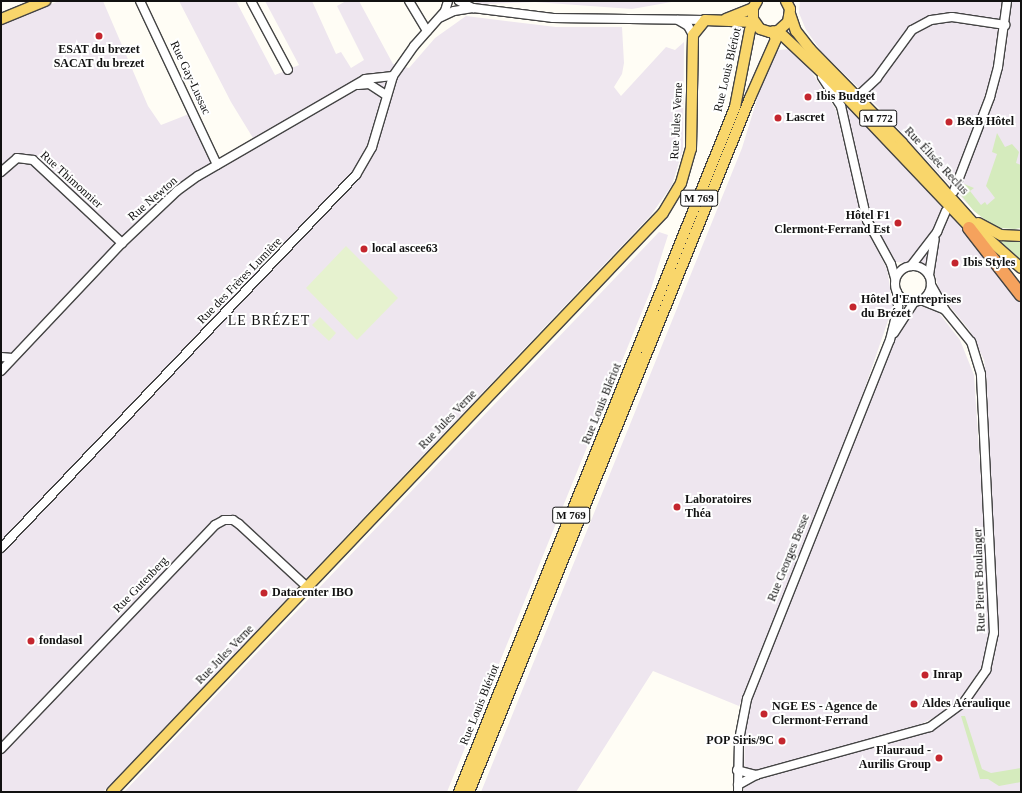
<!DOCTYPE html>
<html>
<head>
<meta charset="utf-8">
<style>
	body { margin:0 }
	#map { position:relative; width:1022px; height:793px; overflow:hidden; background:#fffdf5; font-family:Georgia,serif }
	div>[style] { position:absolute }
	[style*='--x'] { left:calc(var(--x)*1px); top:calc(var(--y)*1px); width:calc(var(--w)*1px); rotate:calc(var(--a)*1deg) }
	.industrial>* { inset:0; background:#eee6ef }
	.green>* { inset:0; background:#d5ebbd }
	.pitch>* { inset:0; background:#e6f2cf }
	.roads { filter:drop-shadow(1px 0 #444) drop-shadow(-1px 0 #444) drop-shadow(0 1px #444) drop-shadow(0 -1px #444) }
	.minor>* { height:8px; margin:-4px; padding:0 4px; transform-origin:4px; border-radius:4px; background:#fff }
	.minor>.ring { margin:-4px; padding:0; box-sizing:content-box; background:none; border:8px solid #fff; border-radius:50% }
	.major>* { height:10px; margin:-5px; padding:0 5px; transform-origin:5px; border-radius:5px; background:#f9d66b }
	.highway>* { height:12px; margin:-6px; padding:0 6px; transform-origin:6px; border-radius:6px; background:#f5a25d }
	.dots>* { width:11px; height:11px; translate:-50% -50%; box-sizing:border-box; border:2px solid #fff; border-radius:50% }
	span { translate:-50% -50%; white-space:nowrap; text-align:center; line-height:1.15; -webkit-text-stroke:4px #fff; paint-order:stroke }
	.shield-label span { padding:1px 3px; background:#fff; border:1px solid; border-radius:3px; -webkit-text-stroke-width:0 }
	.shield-label { font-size:11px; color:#111; font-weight:700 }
	.poi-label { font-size:12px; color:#111; font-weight:700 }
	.left { translate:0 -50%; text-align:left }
	.right { translate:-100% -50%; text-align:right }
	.street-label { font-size:12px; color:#111 }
	.quarter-label { font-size:14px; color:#111; letter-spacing:1px }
	.frame { position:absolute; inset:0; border:2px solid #111; pointer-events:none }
</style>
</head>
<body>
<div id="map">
	<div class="industrial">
		<i style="clip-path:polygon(59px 1px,103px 1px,148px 106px,161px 125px,189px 114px,212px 164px,253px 138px,231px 102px,179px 1px,236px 1px,275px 75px,299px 65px,265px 1px,312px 1px,336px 54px,341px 52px,351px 68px,364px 60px,337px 6px,346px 1px,359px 1px,393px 64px,409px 68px,435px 38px,466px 16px,556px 27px,622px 27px,624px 63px,622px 74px,614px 87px,621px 96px,666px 47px,675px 50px,684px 42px,683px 149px,672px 185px,651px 215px,103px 792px,1px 792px,1px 25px)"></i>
		<i style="clip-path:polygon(470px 1px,677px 1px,632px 9px,535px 2px,482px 4px)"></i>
		<i style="clip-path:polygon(800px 1px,1021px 1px,1021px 228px,1000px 228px,974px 211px,879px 108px,821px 51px,806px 30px,799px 13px)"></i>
		<i style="clip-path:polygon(789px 49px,807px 65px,836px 110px,863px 221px,887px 269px,893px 306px,857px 411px,739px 706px,653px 671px,576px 792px,481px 792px,742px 148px,770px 57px,779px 50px)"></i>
		<i style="clip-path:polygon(846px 104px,960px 225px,1009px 280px,1021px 299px,1021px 792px,744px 792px,745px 715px,909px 304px,928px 299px,960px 340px,974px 375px,991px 632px,981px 668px,961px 698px,941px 714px,919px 725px,923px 734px,948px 721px,968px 702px,987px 671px,998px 633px,988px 448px,987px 384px,984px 360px,970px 331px,940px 294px,934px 271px,917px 260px,905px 263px,896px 262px,880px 243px,870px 219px)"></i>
		<i style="clip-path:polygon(659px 232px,668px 235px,650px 292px,447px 792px,124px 792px)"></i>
	</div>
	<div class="green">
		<i style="clip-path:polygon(997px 133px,1005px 147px,1012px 144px,1019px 152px,1016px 163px,1021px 165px,1021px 228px,1015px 229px,1000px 228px,989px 223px,974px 211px,960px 194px,964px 184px,974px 188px,970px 191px,981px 205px,985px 202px,987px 205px,995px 198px,986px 186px,997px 154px,992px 152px)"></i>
		<i style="clip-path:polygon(997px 238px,1021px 240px,1021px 260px)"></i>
		<i style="clip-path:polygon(961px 716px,965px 716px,982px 769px,991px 773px,1021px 768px,1021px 782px,999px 786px,988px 779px,980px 779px)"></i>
	</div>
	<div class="pitch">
		<i style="clip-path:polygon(346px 246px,398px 298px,357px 340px,306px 288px)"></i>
		<i style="clip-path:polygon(320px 317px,336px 333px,329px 341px,312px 325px)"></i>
	</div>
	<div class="roads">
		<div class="minor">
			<i style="--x:140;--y:1;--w:181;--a:64.8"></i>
			<i style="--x:251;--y:1;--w:78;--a:61.8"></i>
			<i style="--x:409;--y:1;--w:35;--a:59"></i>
			<i style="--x:459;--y:1;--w:16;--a:27"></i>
			<i style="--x:441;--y:17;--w:14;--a:-25"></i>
			<i style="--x:454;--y:11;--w:19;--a:-9"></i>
			<i style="--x:473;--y:8;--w:81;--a:7.1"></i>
			<i style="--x:553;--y:18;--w:152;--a:0.8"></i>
			<i style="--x:678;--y:20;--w:12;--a:31"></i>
			<i style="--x:688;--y:26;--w:10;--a:61"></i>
			<i style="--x:822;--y:77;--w:35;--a:57"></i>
			<i style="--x:841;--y:106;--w:117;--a:77.2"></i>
			<i style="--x:867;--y:220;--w:50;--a:61.4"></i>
			<i style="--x:891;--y:264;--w:15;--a:74"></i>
			<i style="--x:358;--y:85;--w:11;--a:-5"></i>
			<i style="--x:369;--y:84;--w:20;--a:33"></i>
			<i style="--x:858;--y:96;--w:26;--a:-43"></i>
			<i style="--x:877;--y:78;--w:59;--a:-53.9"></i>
			<i style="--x:912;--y:30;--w:21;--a:-28"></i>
			<i style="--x:931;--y:20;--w:21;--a:-8"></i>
			<i style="--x:952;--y:17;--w:54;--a:8.6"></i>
			<i style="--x:1;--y:172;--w:21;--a:-41"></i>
			<i style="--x:17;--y:158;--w:16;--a:7"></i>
			<i style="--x:33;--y:160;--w:122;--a:43"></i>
			<i style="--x:954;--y:191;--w:101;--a:-69"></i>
			<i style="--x:990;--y:97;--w:31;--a:-75"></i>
			<i style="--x:998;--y:67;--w:67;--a:-82.2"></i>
			<i class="ring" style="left:895px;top:266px;width:28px;height:28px"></i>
			<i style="--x:911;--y:266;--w:43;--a:-52.6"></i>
			<i style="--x:937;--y:232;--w:23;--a:-67"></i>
			<i style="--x:929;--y:275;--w:36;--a:-81"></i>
			<i style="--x:921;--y:300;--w:24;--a:22"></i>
			<i style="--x:894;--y:333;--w:37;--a:-57"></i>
			<i style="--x:1;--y:357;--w:11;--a:5"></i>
			<i style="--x:1;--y:371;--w:176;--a:-46.6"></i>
			<i style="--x:122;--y:243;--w:76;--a:-43.4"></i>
			<i style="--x:177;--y:191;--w:26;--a:-36"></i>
			<i style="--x:198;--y:176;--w:193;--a:-30.1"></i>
			<i style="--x:365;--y:79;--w:28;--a:-6"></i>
			<i style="--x:1;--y:548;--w:515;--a:-46.42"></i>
			<i style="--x:356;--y:175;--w:32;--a:-60"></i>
			<i style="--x:372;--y:147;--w:74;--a:-73.5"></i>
			<i style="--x:393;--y:76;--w:37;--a:-55"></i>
			<i style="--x:414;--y:46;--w:47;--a:-48.5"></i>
			<i style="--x:445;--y:11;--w:10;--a:-73"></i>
			<i style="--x:1;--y:749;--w:310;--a:-46.3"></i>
			<i style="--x:215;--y:525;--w:10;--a:-29"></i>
			<i style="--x:224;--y:520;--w:9;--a:0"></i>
			<i style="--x:233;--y:520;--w:7;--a:34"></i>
			<i style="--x:239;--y:524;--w:93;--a:42.8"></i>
			<i style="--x:737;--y:770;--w:20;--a:15"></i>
			<i style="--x:738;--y:785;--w:21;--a:-29"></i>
			<i style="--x:756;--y:775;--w:180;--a:-15.4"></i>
			<i style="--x:930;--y:727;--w:42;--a:-36.3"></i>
			<i style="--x:964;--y:702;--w:39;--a:-55"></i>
			<i style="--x:986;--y:670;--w:38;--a:-78"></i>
			<i style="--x:994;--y:633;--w:259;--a:-92.9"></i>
			<i style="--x:981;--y:374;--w:34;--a:-107"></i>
			<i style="--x:971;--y:342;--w:41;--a:-129.1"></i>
			<i style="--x:945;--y:310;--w:29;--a:-119"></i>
			<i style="--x:738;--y:792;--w:52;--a:-88.9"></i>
			<i style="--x:739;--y:740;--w:42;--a:-79"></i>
			<i style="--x:747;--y:699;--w:386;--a:-68.3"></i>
			<i style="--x:890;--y:340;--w:34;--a:-76"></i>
			<i style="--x:898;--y:307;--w:15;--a:-94"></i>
		</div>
		<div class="major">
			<i style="--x:757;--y:1;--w:8;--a:120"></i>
			<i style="--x:753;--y:8;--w:11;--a:90"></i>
			<i style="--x:753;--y:19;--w:12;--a:55"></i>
			<i style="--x:760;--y:29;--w:10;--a:17"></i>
			<i style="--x:770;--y:32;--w:8;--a:-7"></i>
			<i style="--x:778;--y:31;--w:13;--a:-42"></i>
			<i style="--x:788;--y:22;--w:13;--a:-81"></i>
			<i style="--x:790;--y:9;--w:9;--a:-117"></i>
			<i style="--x:790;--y:14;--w:18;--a:71"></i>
			<i style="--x:796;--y:31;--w:23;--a:52"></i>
			<i style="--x:810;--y:49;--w:132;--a:45.6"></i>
			<i style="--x:902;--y:143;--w:125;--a:48.3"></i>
			<i style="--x:985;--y:236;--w:48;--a:41.6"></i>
			<i style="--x:1;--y:19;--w:48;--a:-22.2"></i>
			<i style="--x:726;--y:19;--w:29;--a:-22"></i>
			<i style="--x:778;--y:31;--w:73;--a:43.3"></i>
			<i style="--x:831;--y:81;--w:209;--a:46.5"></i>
			<i style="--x:978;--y:223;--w:26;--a:28"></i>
			<i style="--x:1001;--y:235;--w:20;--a:3"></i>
			<i style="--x:112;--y:792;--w:799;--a:-46.42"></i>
			<i style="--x:663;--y:213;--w:35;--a:-59"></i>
			<i style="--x:681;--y:183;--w:35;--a:-74"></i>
			<i style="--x:691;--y:149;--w:114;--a:-89"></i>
			<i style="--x:693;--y:35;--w:19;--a:-51"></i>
			<i style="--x:705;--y:20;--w:49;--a:2.3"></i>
			<i style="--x:459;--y:792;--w:739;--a:-68.05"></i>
			<i style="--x:735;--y:107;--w:78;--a:-79"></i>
			<i style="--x:750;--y:30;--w:9;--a:-63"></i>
			<i style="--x:469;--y:792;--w:749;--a:-67.96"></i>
			<i style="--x:750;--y:98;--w:64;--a:-66.2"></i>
			<i style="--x:776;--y:39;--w:8;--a:-113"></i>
		</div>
		<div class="highway">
			<i style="--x:969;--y:228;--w:85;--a:52.2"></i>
		</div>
	</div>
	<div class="dots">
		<i style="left:99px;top:36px;background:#c4262e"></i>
		<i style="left:808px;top:97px;background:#c4262e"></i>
		<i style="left:778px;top:118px;background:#c4262e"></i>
		<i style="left:949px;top:122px;background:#c4262e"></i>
		<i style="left:898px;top:223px;background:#c4262e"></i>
		<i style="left:364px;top:249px;background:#c4262e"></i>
		<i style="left:955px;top:263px;background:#c4262e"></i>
		<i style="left:853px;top:307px;background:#c4262e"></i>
		<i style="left:677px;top:507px;background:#c4262e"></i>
		<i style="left:264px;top:593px;background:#c4262e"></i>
		<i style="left:31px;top:641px;background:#c4262e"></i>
		<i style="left:925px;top:675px;background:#c4262e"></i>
		<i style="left:914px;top:704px;background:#c4262e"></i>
		<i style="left:764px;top:714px;background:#c4262e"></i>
		<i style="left:782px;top:741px;background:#c4262e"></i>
		<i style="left:939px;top:758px;background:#c4262e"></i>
	</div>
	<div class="shield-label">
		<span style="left:878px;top:118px">M 772</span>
		<span style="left:699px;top:198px">M 769</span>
		<span style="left:571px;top:515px">M 769</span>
	</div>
	<div class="poi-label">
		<span style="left:99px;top:57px">ESAT du brezet<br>SACAT du brezet</span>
		<span class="left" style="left:816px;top:97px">Ibis Budget</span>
		<span class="left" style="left:786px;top:118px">Lascret</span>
		<span class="left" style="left:957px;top:122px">B&amp;B Hôtel</span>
		<span class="right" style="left:890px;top:223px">Hôtel F1<br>Clermont-Ferrand Est</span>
		<span class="left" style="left:372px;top:249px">local ascee63</span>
		<span class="left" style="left:963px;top:263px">Ibis Styles</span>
		<span class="left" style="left:861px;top:307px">Hôtel d'Entreprises<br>du Brézet</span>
		<span class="left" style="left:685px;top:507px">Laboratoires<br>Théa</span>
		<span class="left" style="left:272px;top:593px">Datacenter IBO</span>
		<span class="left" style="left:39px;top:641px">fondasol</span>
		<span class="left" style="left:933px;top:675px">Inrap</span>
		<span class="left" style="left:922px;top:704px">Aldes Aéraulique</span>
		<span class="left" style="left:772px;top:714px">NGE ES - Agence de<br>Clermont-Ferrand</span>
		<span class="right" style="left:774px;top:741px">POP Siris/9C</span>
		<span class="right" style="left:931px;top:758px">Flauraud -<br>Aurilis Group</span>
	</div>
	<div class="street-label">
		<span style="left:728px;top:70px;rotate:-77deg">Rue Louis Blériot</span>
		<span style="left:190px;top:78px;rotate:65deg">Rue Gay-Lussac</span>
		<span style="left:677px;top:121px;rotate:-87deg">Rue Jules Verne</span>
		<span style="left:936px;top:161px;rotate:47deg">Rue Élisée Reclus</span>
		<span style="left:71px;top:180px;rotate:42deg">Rue Thimonnier</span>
		<span style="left:153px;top:199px;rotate:-41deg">Rue Newton</span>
		<span style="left:240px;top:281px;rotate:-46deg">Rue des Frères Lumière</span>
		<span style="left:602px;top:404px;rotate:-68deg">Rue Louis Blériot</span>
		<span style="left:448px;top:420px;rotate:-46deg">Rue Jules Verne</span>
		<span style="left:789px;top:558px;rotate:-68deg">Rue Georges Besse</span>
		<span style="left:980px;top:580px;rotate:-92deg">Rue Pierre Boulanger</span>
		<span style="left:141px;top:585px;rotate:-46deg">Rue Gutenberg</span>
		<span style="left:225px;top:655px;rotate:-46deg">Rue Jules Verne</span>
		<span style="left:480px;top:705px;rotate:-68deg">Rue Louis Blériot</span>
	</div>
	<div class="quarter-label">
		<span style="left:269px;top:321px">LE BRÉZET</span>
	</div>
	<div class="frame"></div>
</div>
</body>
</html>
